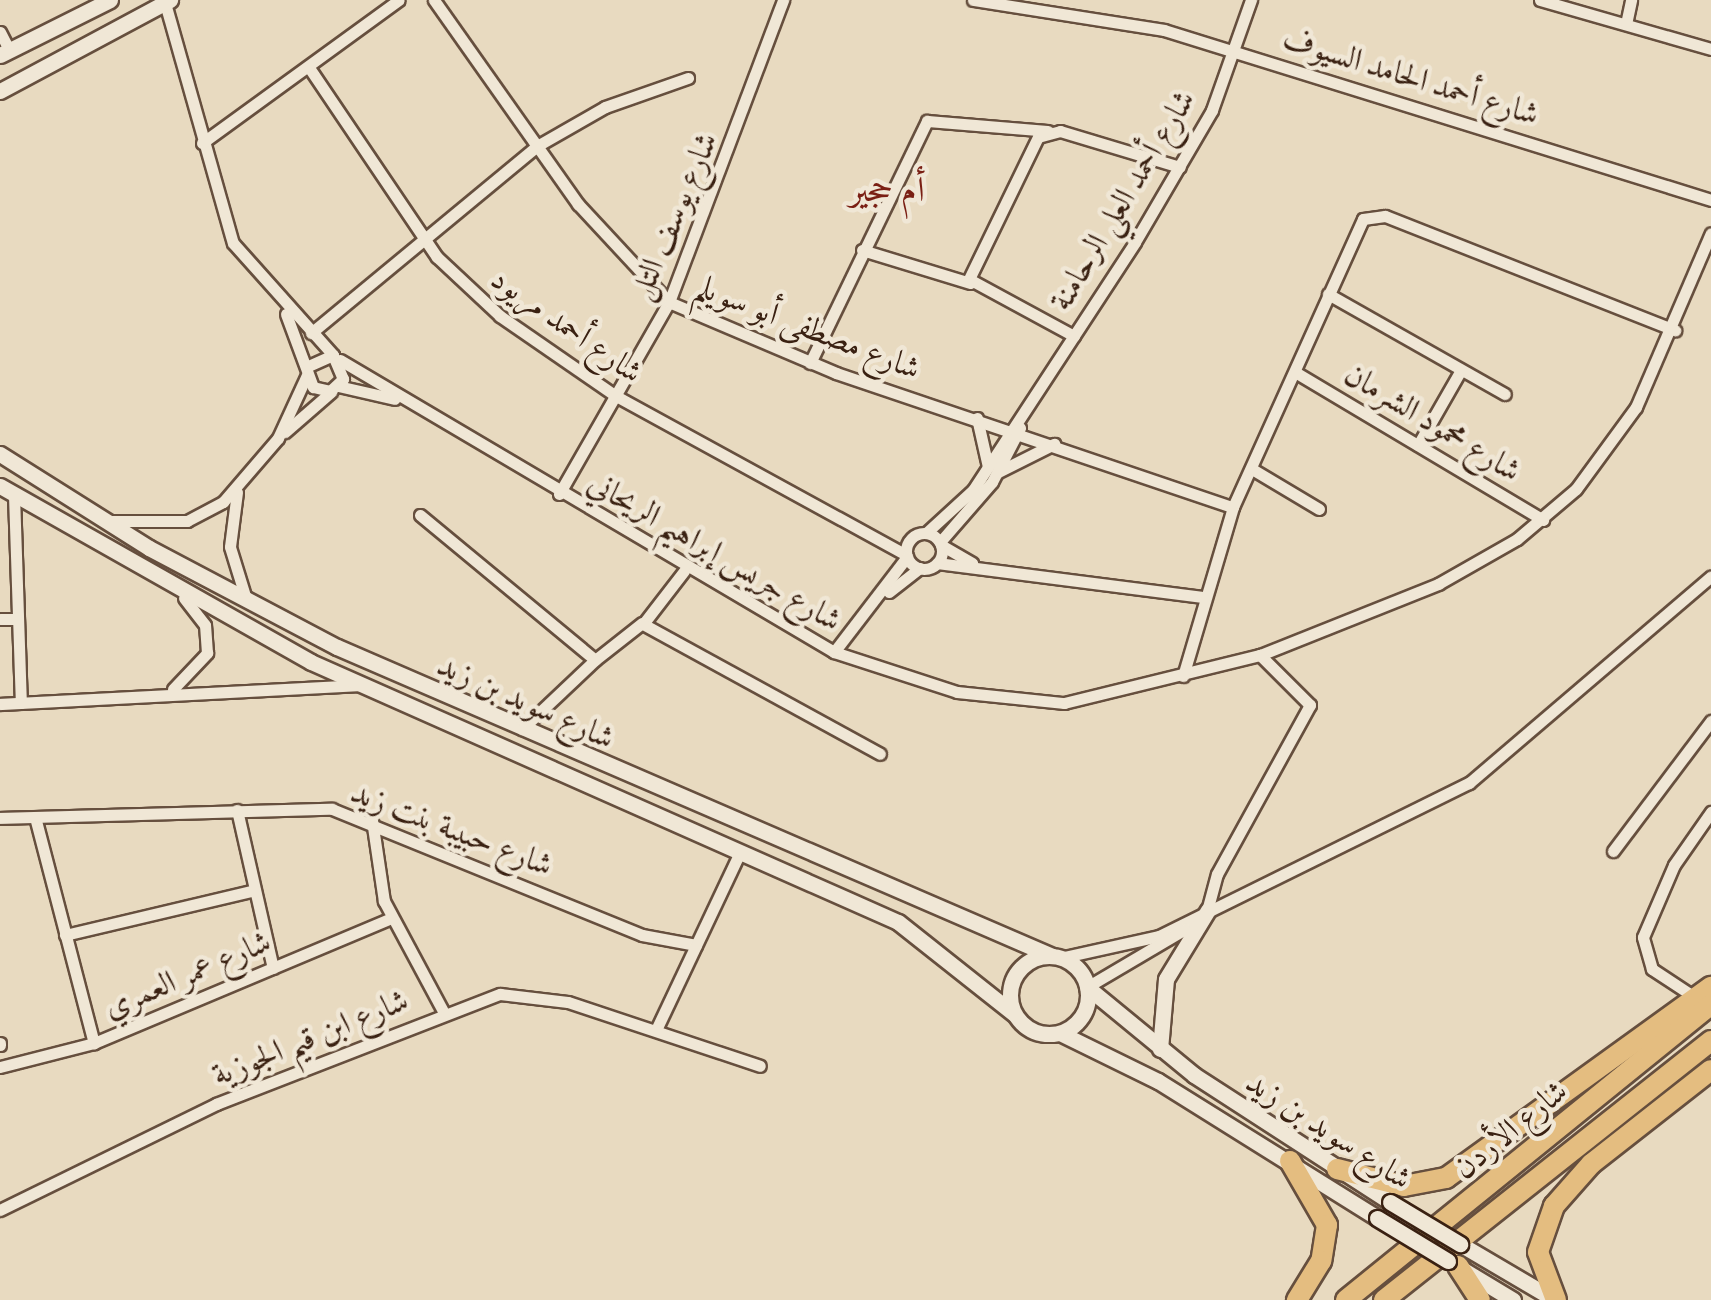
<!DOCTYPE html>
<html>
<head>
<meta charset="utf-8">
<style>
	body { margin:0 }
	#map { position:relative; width:1711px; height:1300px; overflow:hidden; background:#e8dac0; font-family:"Gentium Book Plus",Amiri,serif }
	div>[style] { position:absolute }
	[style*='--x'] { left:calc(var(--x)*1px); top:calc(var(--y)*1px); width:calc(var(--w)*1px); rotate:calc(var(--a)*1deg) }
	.roads { filter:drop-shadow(2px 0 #664f3e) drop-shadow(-2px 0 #664f3e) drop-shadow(0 2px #664f3e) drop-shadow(0 -2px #664f3e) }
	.street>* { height:11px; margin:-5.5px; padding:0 5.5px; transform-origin:5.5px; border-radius:5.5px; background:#f0e7d6 }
	.street>.ring { margin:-5.5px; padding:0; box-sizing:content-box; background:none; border:11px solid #f0e7d6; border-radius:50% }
	.secondary>* { height:15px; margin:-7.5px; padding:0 7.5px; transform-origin:7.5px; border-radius:7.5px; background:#f0e7d6 }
	.secondary>.ring { margin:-7.5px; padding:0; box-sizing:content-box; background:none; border:15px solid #f0e7d6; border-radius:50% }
	.highway>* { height:20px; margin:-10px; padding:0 10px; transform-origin:10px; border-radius:10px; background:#e4bd80 }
	.bridges { filter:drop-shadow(2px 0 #3a2112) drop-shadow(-2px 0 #3a2112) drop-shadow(0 2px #3a2112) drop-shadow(0 -2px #3a2112) }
	.secondary-bridge>* { height:15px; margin:-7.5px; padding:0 7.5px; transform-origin:7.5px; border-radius:7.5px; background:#f0e7d6 }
	span { translate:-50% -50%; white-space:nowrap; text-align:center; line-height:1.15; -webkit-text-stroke:9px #f0e7d6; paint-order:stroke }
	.street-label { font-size:32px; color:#3a2112 }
	.neighbourhood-label { font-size:35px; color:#7a1f14 }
</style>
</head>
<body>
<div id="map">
	<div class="roads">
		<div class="street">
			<i style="--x:434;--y:0;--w:250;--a:54.8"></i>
			<i style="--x:578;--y:204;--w:134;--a:47.1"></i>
			<i style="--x:669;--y:302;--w:181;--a:23"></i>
			<i style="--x:836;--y:373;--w:419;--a:18.7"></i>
			<i style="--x:973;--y:0;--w:193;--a:8.9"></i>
			<i style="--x:1164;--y:30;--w:573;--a:17.26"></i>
			<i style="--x:1540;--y:0;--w:178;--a:16"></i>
			<i style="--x:165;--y:3;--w:249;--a:74.2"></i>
			<i style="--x:233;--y:243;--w:150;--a:48.2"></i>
			<i style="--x:1626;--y:24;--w:25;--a:-78"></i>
			<i style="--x:0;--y:32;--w:20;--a:63"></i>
			<i style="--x:310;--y:69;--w:227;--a:56"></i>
			<i style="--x:437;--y:257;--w:86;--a:43.1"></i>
			<i style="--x:500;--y:316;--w:141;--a:34.6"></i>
			<i style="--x:616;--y:396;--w:331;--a:28.7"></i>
			<i style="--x:202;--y:143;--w:243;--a:-36"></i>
			<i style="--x:862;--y:250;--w:113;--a:17"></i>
			<i style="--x:1328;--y:294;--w:203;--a:29.5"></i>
			<i style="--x:286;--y:314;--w:78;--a:69.7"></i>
			<i style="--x:313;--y:387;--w:17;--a:13"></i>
			<i style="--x:330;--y:391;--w:18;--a:-43"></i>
			<i style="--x:343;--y:379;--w:26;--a:-113"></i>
			<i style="--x:333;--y:355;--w:27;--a:156"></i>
			<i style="--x:311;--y:333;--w:293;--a:-39.6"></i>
			<i style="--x:537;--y:146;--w:78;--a:-29.8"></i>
			<i style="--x:605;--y:107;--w:88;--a:-19.3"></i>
			<i style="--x:1074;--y:336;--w:119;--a:-151.5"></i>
			<i style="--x:969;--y:279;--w:158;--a:-64.1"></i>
			<i style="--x:1038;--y:137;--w:23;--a:-15"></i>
			<i style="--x:1060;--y:131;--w:125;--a:16.7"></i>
			<i style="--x:340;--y:360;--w:574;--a:30.59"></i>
			<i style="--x:834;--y:652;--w:129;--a:18"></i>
			<i style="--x:957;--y:692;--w:108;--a:5.9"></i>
			<i style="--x:1064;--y:703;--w:202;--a:-13.8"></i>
			<i style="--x:1260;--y:655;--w:192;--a:-21.7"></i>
			<i style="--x:1438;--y:584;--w:91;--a:-29.7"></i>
			<i style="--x:1517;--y:539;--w:77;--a:-40.3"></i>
			<i style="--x:1576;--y:489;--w:102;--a:-53.8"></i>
			<i style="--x:1636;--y:407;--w:189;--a:-66.7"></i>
			<i style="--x:810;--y:363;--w:269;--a:-64.2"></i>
			<i style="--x:927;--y:121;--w:121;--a:4.7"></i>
			<i style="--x:1295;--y:372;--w:289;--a:30.8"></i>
			<i style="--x:338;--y:386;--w:58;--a:12.8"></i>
			<i style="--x:977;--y:418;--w:50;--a:77.3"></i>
			<i style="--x:285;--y:432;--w:61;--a:-41"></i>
			<i style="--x:1418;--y:445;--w:86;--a:-60.2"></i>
			<i style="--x:1252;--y:469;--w:78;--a:30.8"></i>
			<i style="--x:998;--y:472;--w:63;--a:-26.6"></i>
			<i style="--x:237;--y:492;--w:55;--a:97.3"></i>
			<i style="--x:230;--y:547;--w:54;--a:72.9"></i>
			<i style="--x:559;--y:494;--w:221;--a:-60.2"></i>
			<i style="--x:669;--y:302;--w:323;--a:-69.3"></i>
			<i style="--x:14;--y:495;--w:208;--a:88.1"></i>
			<i style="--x:420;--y:515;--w:227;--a:39.6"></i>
			<i style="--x:595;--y:660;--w:60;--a:-38.2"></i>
			<i style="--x:106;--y:521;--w:81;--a:0"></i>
			<i style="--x:187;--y:521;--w:41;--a:-27.8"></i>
			<i style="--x:223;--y:502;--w:84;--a:-49.3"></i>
			<i style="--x:278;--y:438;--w:69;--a:-65.3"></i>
			<i style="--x:926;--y:533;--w:64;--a:-42.5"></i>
			<i style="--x:973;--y:490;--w:296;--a:-56.8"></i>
			<i style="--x:1135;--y:242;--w:153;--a:-59.7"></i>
			<i style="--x:1212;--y:110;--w:117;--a:-70.5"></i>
			<i class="ring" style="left:906px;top:533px;width:25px;height:25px"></i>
			<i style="--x:940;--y:542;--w:79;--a:-49.1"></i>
			<i style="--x:992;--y:482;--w:61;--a:-62.6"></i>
			<i style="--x:941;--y:545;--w:36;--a:30"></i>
			<i style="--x:937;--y:563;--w:266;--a:7.3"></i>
			<i style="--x:684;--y:571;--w:67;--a:127.7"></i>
			<i style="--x:643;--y:624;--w:270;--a:28.7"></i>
			<i style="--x:889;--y:592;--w:39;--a:-38"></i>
			<i style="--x:0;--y:619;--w:18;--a:0"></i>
			<i style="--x:834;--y:652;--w:120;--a:-52.5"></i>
			<i style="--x:1183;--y:676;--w:176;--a:-73.5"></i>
			<i style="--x:1233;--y:507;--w:316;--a:-65.7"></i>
			<i style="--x:1363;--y:219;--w:22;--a:-8"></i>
			<i style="--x:1385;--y:216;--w:312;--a:21.5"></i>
			<i style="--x:173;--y:689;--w:50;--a:-46.6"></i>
			<i style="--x:207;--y:653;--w:28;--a:-94"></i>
			<i style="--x:205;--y:625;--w:34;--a:-128"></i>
			<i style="--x:0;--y:704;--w:361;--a:-3"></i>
			<i style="--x:522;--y:729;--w:100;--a:-43.4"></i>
			<i style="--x:237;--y:810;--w:162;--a:77.2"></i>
			<i style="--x:35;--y:817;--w:234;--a:75.4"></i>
			<i style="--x:0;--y:818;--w:332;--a:-1.6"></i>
			<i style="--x:332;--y:809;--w:335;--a:22.1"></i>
			<i style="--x:642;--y:935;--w:55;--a:10.5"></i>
			<i style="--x:372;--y:820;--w:82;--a:81.6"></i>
			<i style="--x:384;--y:901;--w:127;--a:61.8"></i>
			<i style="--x:1613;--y:851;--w:163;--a:-53"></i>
			<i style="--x:1207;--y:911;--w:38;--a:-75"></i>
			<i style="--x:1217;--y:874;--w:193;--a:-61.2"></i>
			<i style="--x:1310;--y:705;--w:71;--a:-135"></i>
			<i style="--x:65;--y:935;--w:195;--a:-13.3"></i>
			<i style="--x:1060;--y:958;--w:101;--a:-12.5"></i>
			<i style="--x:1159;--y:936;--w:346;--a:-26.3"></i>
			<i style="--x:1469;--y:783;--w:318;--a:-40.5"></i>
			<i style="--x:1087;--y:987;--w:114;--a:-30.6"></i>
			<i style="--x:1696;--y:998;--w:53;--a:-146.6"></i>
			<i style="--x:1652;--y:969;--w:33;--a:-106"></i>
			<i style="--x:1643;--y:937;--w:78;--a:-66.7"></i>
			<i style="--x:1674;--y:865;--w:65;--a:-55.1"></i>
			<i style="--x:656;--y:1030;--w:197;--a:-64.7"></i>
			<i style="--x:0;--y:1043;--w:2;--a:90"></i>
			<i style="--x:0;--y:1067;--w:97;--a:-14.3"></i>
			<i style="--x:94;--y:1043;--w:322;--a:-22.8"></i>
			<i style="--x:0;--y:1210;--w:241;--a:-26.1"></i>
			<i style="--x:216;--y:1104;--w:305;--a:-21.2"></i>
			<i style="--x:500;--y:994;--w:68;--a:6.7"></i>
			<i style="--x:568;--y:1002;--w:202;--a:18.4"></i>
		</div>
		<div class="secondary">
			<i style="--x:0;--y:55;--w:123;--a:-26.6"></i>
			<i style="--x:0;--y:91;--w:193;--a:-28.2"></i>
			<i style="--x:0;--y:454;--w:176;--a:32.2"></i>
			<i style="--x:149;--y:548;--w:212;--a:27.8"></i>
			<i style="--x:337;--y:647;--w:779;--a:23.37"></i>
			<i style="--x:0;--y:486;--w:357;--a:29.5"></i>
			<i style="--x:311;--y:662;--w:642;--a:23.89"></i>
			<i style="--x:898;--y:922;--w:148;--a:38.4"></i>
			<i class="ring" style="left:1010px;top:956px;width:63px;height:63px"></i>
			<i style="--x:1087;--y:987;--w:139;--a:39.4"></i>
			<i style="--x:1194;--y:1075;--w:234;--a:32.9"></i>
			<i style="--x:1060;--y:1033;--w:109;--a:26.1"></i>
			<i style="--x:1158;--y:1081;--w:258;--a:32"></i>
			<i style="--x:1160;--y:1049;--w:70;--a:-85.1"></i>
			<i style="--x:1166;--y:979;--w:81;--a:-58.7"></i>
			<i style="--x:1460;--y:1244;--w:110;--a:30.5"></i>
			<i style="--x:1460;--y:1268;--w:62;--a:31.1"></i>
		</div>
		<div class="highway">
			<i style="--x:1290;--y:1161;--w:74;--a:60"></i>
			<i style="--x:1327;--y:1225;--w:36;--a:99"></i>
			<i style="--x:1321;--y:1261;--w:46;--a:121.6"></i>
			<i style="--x:1337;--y:1169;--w:69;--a:14.2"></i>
			<i style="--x:1404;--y:1186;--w:43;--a:-10.8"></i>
			<i style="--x:1446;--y:1178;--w:327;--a:-35.8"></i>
			<i style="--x:1458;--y:1266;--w:40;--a:57.1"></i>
			<i style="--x:1346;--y:1300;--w:470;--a:-39"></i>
			<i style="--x:1384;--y:1300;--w:417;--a:-38.4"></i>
			<i style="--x:1556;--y:1300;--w:51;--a:-110.6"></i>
			<i style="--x:1538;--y:1252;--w:49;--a:-70.8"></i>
			<i style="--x:1554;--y:1206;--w:56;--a:-48.6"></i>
			<i style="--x:1591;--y:1164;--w:152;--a:-38.1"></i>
		</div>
	</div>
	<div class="bridges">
		<div class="secondary-bridge">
			<i style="--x:1390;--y:1202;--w:82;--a:31"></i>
			<i style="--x:1377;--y:1218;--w:83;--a:31.2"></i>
		</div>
	</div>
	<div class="street-label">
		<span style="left:1411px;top:76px;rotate:17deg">شارع أحمد الحامد السيوف</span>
		<span style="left:1122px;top:200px;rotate:-59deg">شارع أحمد العلي الرحامنة</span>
		<span style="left:673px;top:216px;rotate:-67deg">شارع يوسف التل</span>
		<span style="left:567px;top:325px;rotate:35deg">شارع أحمد مريود</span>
		<span style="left:808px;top:327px;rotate:21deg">شارع مصطفى أبو سويلم</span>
		<span style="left:1433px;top:422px;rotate:31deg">شارع محمود الشرمان</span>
		<span style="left:715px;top:551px;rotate:30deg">شارع جريس إبراهيم الريحاني</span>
		<span style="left:526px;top:701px;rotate:24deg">شارع سويد بن زيد</span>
		<span style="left:452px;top:828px;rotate:21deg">شارع حبيبة بنت زيد</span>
		<span style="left:187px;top:974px;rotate:-23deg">شارع عمر العمري</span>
		<span style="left:310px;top:1037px;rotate:-22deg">شارع ابن قيم الجوزية</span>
		<span style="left:1510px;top:1129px;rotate:-39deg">شارع الأردن</span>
		<span style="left:1329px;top:1130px;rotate:33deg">شارع سويد بن زيد</span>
	</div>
	<div class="neighbourhood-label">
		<span style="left:887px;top:189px">أم حجير</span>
	</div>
</div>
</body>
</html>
